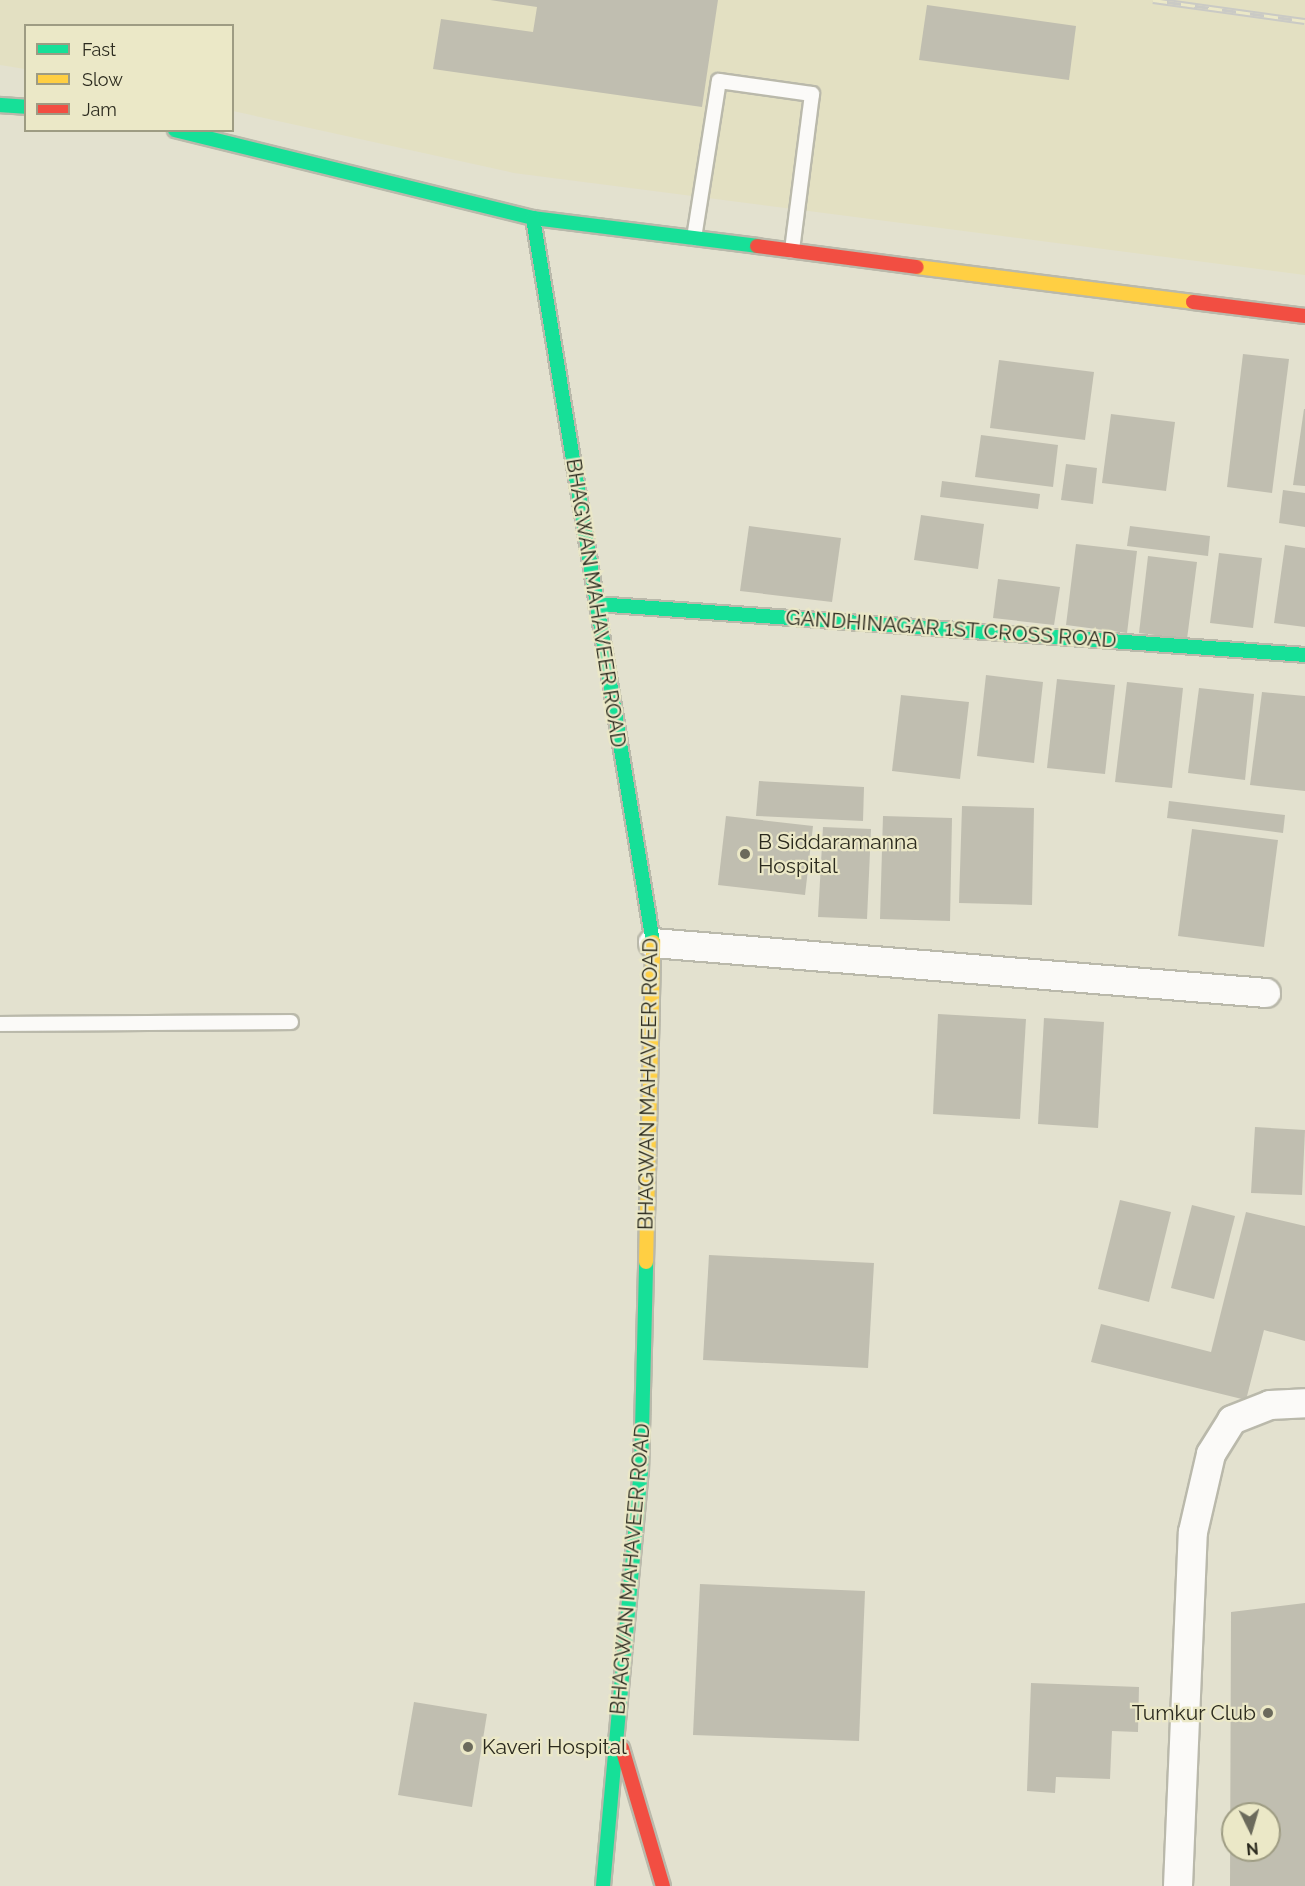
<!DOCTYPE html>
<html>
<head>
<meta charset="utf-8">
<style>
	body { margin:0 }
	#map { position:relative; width:1305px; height:1886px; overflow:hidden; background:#e3e1cf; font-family:Raleway,sans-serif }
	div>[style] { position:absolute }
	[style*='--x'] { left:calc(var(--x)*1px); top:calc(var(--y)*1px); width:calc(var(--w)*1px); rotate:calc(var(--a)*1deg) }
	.built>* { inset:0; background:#e3e0c2 }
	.building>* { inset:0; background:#c0beb0 }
	.roads { filter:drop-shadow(2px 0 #bab9ab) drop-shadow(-2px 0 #bab9ab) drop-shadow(0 2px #bab9ab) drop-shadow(0 -2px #bab9ab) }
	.lane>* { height:14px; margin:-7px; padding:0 7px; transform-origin:7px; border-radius:7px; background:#fbfaf8 }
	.street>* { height:28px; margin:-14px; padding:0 14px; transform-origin:14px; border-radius:14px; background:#fbfaf8 }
	.fast>* { height:14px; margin:-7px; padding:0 7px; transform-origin:7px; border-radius:7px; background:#16e098 }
	.slow>* { height:14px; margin:-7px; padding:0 7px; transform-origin:7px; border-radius:7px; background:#ffcf43 }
	.jam>* { height:14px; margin:-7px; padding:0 7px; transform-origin:7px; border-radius:7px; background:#f24e42 }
	.rail>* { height:7px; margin-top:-3.5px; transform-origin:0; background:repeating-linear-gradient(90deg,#ebe8c7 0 14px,#cacac5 0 28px); box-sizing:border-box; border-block:2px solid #cacac5 }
	.dots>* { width:16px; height:16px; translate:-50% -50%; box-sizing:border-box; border:3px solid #ebe8c7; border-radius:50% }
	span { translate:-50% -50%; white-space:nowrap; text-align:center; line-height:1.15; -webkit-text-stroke:4.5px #ebe8c7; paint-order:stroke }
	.street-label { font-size:21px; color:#2b2a1e }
	.poi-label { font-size:21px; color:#2b2a1e }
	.left { translate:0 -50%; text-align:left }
	.right { translate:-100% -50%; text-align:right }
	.legend { position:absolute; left:24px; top:24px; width:210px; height:108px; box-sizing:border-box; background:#ebe8c7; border:2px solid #9e9c83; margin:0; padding:8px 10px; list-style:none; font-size:18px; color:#2b2a1e }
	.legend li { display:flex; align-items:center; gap:12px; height:30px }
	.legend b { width:30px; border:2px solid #9e9c83 }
	.north { position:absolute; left:1221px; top:1802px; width:60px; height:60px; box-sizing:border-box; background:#ebe8c7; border:2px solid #9e9c83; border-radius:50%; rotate:175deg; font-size:16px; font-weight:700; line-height:24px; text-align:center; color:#2b2a1e }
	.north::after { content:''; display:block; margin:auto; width:21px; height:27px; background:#6b6a5c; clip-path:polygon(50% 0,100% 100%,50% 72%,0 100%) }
</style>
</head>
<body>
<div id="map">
	<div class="built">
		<i style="clip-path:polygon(0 0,1305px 0,1305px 275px,514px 173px,233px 111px,232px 26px,26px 26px,25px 69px,0 65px)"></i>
	</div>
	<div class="building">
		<i style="clip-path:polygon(490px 0,718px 0,702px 107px,433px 69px,441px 19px,533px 32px,537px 7px)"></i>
		<i style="clip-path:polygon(927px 5px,1076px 26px,1069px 80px,919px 60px)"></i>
		<i style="clip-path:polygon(1243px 354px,1289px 359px,1272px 493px,1227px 487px)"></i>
		<i style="clip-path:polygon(999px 360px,1094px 372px,1085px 440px,990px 428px)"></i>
		<i style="clip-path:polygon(1304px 409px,1305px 409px,1305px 486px,1293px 485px)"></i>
		<i style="clip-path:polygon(1111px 414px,1175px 422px,1166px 491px,1102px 483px)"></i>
		<i style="clip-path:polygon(981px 435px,1058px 445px,1053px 487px,975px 477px)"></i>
		<i style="clip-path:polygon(1066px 464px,1097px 468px,1093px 504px,1061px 500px)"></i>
		<i style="clip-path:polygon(942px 481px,1040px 494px,1038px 509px,940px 497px)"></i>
		<i style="clip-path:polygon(1283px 490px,1305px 493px,1305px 527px,1279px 523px)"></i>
		<i style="clip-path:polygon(921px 515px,984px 524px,978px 569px,914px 560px)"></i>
		<i style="clip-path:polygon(749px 526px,841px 538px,832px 602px,740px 591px)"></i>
		<i style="clip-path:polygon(1130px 526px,1210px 536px,1208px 556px,1127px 546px)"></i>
		<i style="clip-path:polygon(1076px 544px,1137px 551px,1127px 633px,1066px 625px)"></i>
		<i style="clip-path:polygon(1285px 545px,1305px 548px,1305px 627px,1274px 623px)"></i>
		<i style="clip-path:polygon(1219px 553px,1262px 558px,1253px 628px,1210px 623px)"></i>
		<i style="clip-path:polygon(1148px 556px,1197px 562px,1187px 639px,1139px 633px)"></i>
		<i style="clip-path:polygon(998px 579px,1060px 587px,1054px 625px,993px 618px)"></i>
		<i style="clip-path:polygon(986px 675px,1043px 682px,1034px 763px,977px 756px)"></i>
		<i style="clip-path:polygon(1057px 679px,1115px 685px,1105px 774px,1047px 768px)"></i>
		<i style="clip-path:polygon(1127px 682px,1183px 688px,1172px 788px,1115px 782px)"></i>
		<i style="clip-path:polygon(1199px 688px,1254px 694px,1245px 780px,1188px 773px)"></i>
		<i style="clip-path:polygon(1262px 692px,1305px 696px,1305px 791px,1250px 785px)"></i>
		<i style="clip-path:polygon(901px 695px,969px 702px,960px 779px,892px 771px)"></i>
		<i style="clip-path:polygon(759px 781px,864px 787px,863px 821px,756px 816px)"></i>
		<i style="clip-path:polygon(1169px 801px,1285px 815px,1283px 833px,1167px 818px)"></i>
		<i style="clip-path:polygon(962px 806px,1034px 808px,1032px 905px,959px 903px)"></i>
		<i style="clip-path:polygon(726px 816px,813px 826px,805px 895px,718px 885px)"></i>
		<i style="clip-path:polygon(883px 816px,952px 818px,950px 921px,880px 919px)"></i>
		<i style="clip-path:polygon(823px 827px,871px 829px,867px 919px,818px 917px)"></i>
		<i style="clip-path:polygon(1192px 829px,1278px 840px,1264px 947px,1178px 936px)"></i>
		<i style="clip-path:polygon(938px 1014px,1026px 1019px,1020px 1119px,933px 1114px)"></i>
		<i style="clip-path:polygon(1044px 1018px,1104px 1022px,1098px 1128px,1038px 1124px)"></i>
		<i style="clip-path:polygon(1255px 1127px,1305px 1130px,1302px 1195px,1251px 1193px)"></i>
		<i style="clip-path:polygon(1120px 1200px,1171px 1212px,1149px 1302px,1098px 1289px)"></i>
		<i style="clip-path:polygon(1192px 1205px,1235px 1216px,1214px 1299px,1171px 1288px)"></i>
		<i style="clip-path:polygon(1246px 1212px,1305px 1226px,1305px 1341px,1264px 1330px,1246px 1400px,1091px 1362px,1101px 1324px,1211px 1352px)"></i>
		<i style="clip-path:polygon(709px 1255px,874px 1263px,868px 1368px,703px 1360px)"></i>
		<i style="clip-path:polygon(700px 1584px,865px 1591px,859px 1741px,693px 1735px)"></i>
		<i style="clip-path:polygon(evenodd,1305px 1603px,1305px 1886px,1230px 1886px,1231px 1612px,1305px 1603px,1233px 1814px,1269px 1814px,1269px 1850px,1233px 1850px,1233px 1814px)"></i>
		<i style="clip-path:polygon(1031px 1683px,1139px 1687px,1138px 1732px,1112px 1731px,1110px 1779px,1056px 1777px,1055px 1793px,1027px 1791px)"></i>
		<i style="clip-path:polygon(414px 1702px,487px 1714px,472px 1807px,398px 1795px)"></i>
	</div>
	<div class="roads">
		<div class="lane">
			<i style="--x:694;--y:238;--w:159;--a:-81"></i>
			<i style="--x:719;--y:81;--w:94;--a:8"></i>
			<i style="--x:812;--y:94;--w:158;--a:97.3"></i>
			<i style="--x:0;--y:1024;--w:291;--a:-0.4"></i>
		</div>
		<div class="street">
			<i style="--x:653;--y:943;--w:615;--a:4.66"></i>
			<i style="--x:1178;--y:1886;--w:354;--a:-87.6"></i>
			<i style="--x:1193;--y:1532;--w:80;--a:-77"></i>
			<i style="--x:1211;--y:1454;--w:40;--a:-58"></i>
			<i style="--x:1232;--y:1420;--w:41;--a:-21.5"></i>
			<i style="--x:1270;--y:1405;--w:35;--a:-3"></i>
		</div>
		<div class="fast">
			<i style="--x:0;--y:105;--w:26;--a:4"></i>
			<i style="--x:175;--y:130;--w:369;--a:13.8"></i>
			<i style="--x:533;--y:218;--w:226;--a:7.1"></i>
			<i style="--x:533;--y:218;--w:734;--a:80.59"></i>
			<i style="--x:596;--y:604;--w:711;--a:4.11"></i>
			<i style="--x:603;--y:1886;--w:416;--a:-84.8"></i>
			<i style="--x:641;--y:1472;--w:210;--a:-88.6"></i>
		</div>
		<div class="slow">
			<i style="--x:917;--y:267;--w:278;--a:7.2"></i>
			<i style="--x:646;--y:1262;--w:320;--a:-88.7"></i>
		</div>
		<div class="jam">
			<i style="--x:757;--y:246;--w:161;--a:7.5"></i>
			<i style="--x:1193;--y:302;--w:113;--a:7.1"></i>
			<i style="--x:622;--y:1748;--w:144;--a:73.5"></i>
		</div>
	</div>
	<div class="rail">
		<i style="--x:1153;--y:0;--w:153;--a:7.9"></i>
	</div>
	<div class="dots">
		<i style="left:745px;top:854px;background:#6b6a5c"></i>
		<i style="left:1268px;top:1713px;background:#6b6a5c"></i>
		<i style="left:468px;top:1747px;background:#6b6a5c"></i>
	</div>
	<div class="street-label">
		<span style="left:596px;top:603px;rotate:81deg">BHAGWAN MAHAVEER ROAD</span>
		<span style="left:951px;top:629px;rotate:4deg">GANDHINAGAR 1ST CROSS ROAD</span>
		<span style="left:648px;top:1084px;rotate:-89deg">BHAGWAN MAHAVEER ROAD</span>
		<span style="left:630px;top:1569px;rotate:-85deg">BHAGWAN MAHAVEER ROAD</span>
	</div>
	<div class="poi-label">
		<span class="left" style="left:758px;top:854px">B Siddaramanna<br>Hospital</span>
		<span class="right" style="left:1256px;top:1713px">Tumkur Club</span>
		<span class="left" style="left:482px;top:1747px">Kaveri Hospital</span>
	</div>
	<ul class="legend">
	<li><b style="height:8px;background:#16e098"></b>Fast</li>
	<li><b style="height:8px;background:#ffcf43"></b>Slow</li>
	<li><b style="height:8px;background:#f24e42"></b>Jam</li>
	</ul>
	<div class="north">N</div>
</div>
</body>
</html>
